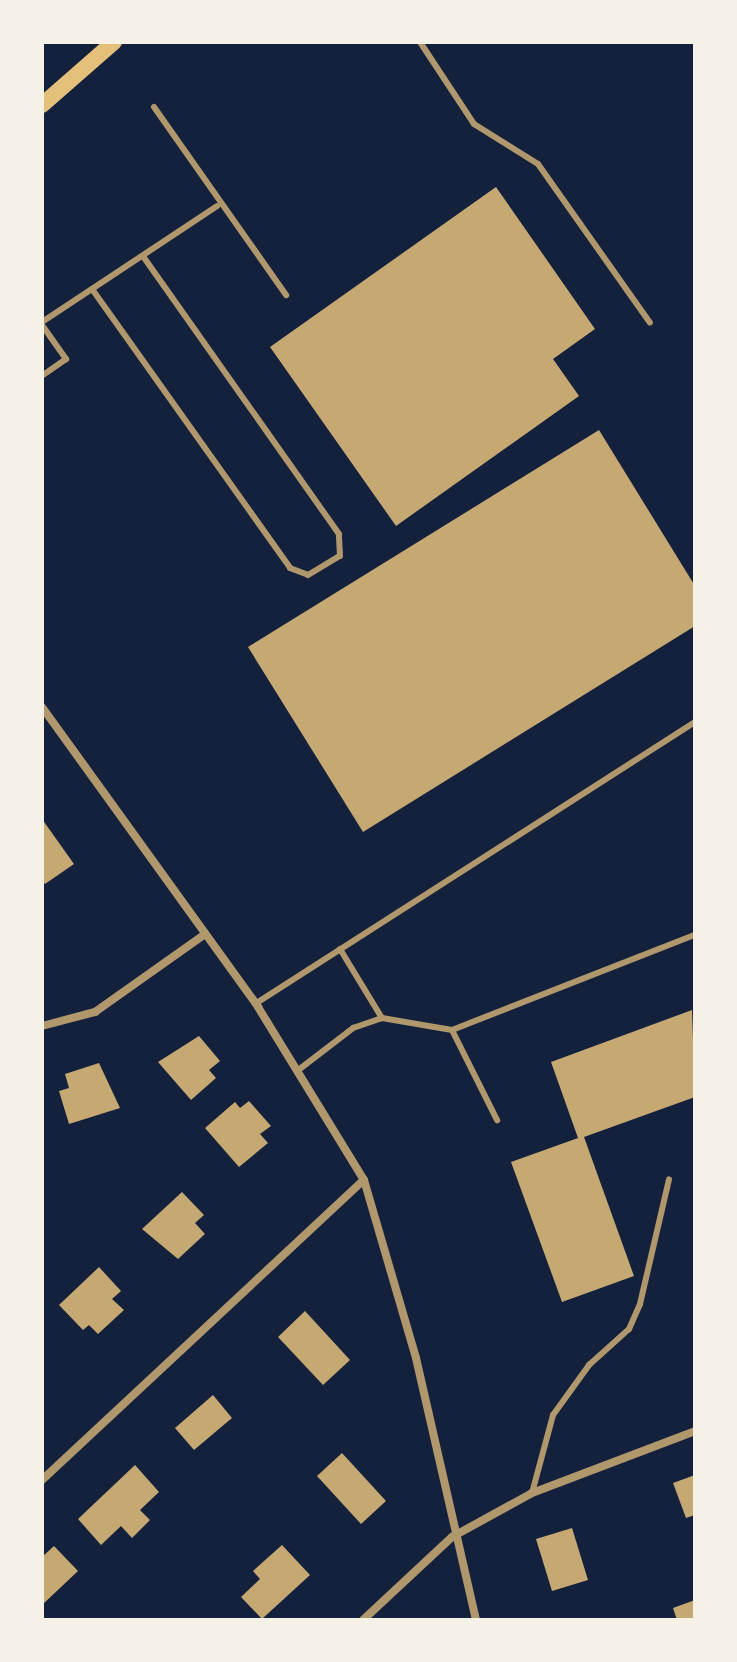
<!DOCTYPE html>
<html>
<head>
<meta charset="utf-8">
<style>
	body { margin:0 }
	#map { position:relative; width:737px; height:1662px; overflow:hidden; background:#14213d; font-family:Jost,sans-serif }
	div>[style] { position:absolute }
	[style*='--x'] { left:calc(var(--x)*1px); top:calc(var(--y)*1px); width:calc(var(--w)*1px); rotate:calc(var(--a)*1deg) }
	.building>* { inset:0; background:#c6a872 }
	.service>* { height:6px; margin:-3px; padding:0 3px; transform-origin:3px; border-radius:3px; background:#b1986c }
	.minor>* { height:8px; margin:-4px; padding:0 4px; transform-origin:4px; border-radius:4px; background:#b1986c }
	.secondary>* { height:16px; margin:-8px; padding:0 8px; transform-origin:8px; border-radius:8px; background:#e5c07b }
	span { translate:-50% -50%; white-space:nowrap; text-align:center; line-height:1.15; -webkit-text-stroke:7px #f6f1e7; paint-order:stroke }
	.frame { position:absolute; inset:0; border:44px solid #f6f1e7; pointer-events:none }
</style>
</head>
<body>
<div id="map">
	<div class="building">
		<i style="clip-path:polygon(496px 187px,595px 329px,553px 359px,579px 396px,396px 526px,270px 347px)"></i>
		<i style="clip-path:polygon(599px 430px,695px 586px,695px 626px,363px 832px,248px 647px)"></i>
		<i style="clip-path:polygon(42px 819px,74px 864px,45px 884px,42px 880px)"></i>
		<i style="clip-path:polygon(692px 1010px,695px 1097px,584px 1137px,634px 1276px,562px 1302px,511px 1162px,578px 1138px,551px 1062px)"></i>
		<i style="clip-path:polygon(199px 1036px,220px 1061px,209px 1070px,216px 1078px,191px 1100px,158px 1062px)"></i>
		<i style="clip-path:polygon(99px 1063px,120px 1108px,69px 1124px,59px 1091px,69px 1088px,65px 1074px)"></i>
		<i style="clip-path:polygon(249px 1101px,271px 1126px,260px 1134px,268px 1143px,239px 1167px,205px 1128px,235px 1102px,240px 1108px)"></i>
		<i style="clip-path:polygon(182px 1192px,204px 1215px,195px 1223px,205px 1234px,178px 1259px,142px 1229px)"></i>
		<i style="clip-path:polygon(99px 1267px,121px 1291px,112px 1299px,124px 1310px,98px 1334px,89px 1325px,83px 1330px,59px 1305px)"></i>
		<i style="clip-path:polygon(305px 1311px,350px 1360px,323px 1385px,278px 1337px)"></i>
		<i style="clip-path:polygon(213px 1395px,232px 1418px,194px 1450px,175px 1428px)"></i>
		<i style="clip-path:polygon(342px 1453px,386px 1501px,361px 1524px,317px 1476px)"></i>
		<i style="clip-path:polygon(135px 1465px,159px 1492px,140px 1510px,150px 1520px,132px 1538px,121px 1526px,101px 1545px,78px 1519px)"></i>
		<i style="clip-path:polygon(695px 1475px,695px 1515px,686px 1518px,673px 1483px)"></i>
		<i style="clip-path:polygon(572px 1528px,588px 1580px,552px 1591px,536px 1539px)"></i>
		<i style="clip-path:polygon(282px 1545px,310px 1575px,262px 1619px,241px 1597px,260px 1579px,253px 1571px)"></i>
		<i style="clip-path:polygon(54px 1546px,78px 1571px,42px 1605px,42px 1557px)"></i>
		<i style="clip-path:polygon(695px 1600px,695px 1620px,677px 1620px,673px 1608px)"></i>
	</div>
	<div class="service">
		<i style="--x:420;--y:42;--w:98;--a:56.6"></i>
		<i style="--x:474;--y:124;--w:75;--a:32"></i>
		<i style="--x:538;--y:164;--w:194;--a:54.8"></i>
		<i style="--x:154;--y:107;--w:230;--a:54.9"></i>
		<i style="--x:92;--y:289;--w:342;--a:54.6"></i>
		<i style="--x:290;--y:568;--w:19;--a:21"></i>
		<i style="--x:308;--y:575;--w:37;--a:-31"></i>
		<i style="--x:340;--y:556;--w:22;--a:-93"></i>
		<i style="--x:339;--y:534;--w:340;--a:-125.2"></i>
		<i style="--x:42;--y:322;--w:210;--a:-33.5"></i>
		<i style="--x:42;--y:325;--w:42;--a:54.8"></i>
		<i style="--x:66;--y:359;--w:29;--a:145"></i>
		<i style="--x:340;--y:949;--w:81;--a:58.7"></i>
		<i style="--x:255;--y:1004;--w:523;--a:-32.66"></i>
		<i style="--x:452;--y:1030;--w:101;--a:63.4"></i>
		<i style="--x:297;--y:1071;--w:71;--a:-37.5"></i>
		<i style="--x:353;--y:1028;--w:31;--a:-19"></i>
		<i style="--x:382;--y:1018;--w:71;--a:9.7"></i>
		<i style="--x:452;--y:1030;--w:261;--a:-21.4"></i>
		<i style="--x:532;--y:1493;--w:81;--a:-74.9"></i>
		<i style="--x:553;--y:1415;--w:62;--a:-54.2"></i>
		<i style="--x:589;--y:1365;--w:54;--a:-42"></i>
		<i style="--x:629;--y:1329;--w:27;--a:-66"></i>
		<i style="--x:640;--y:1304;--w:128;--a:-76.9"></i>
	</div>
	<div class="minor">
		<i style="--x:42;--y:707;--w:370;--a:54.2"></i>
		<i style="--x:258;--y:1007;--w:203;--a:58.5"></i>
		<i style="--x:364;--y:1180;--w:185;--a:73.7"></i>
		<i style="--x:416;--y:1358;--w:269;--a:77.1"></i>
		<i style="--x:42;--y:1026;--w:55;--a:-14.8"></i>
		<i style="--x:95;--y:1012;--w:135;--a:-35.3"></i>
		<i style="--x:42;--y:1480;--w:440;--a:-43"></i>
		<i style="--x:363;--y:1620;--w:122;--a:-43"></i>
		<i style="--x:452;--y:1537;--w:91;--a:-28.8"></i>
		<i style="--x:532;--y:1493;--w:174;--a:-20.8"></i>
	</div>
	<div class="secondary">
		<i style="--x:42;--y:105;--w:96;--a:-41.2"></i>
	</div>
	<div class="frame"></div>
</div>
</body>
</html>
